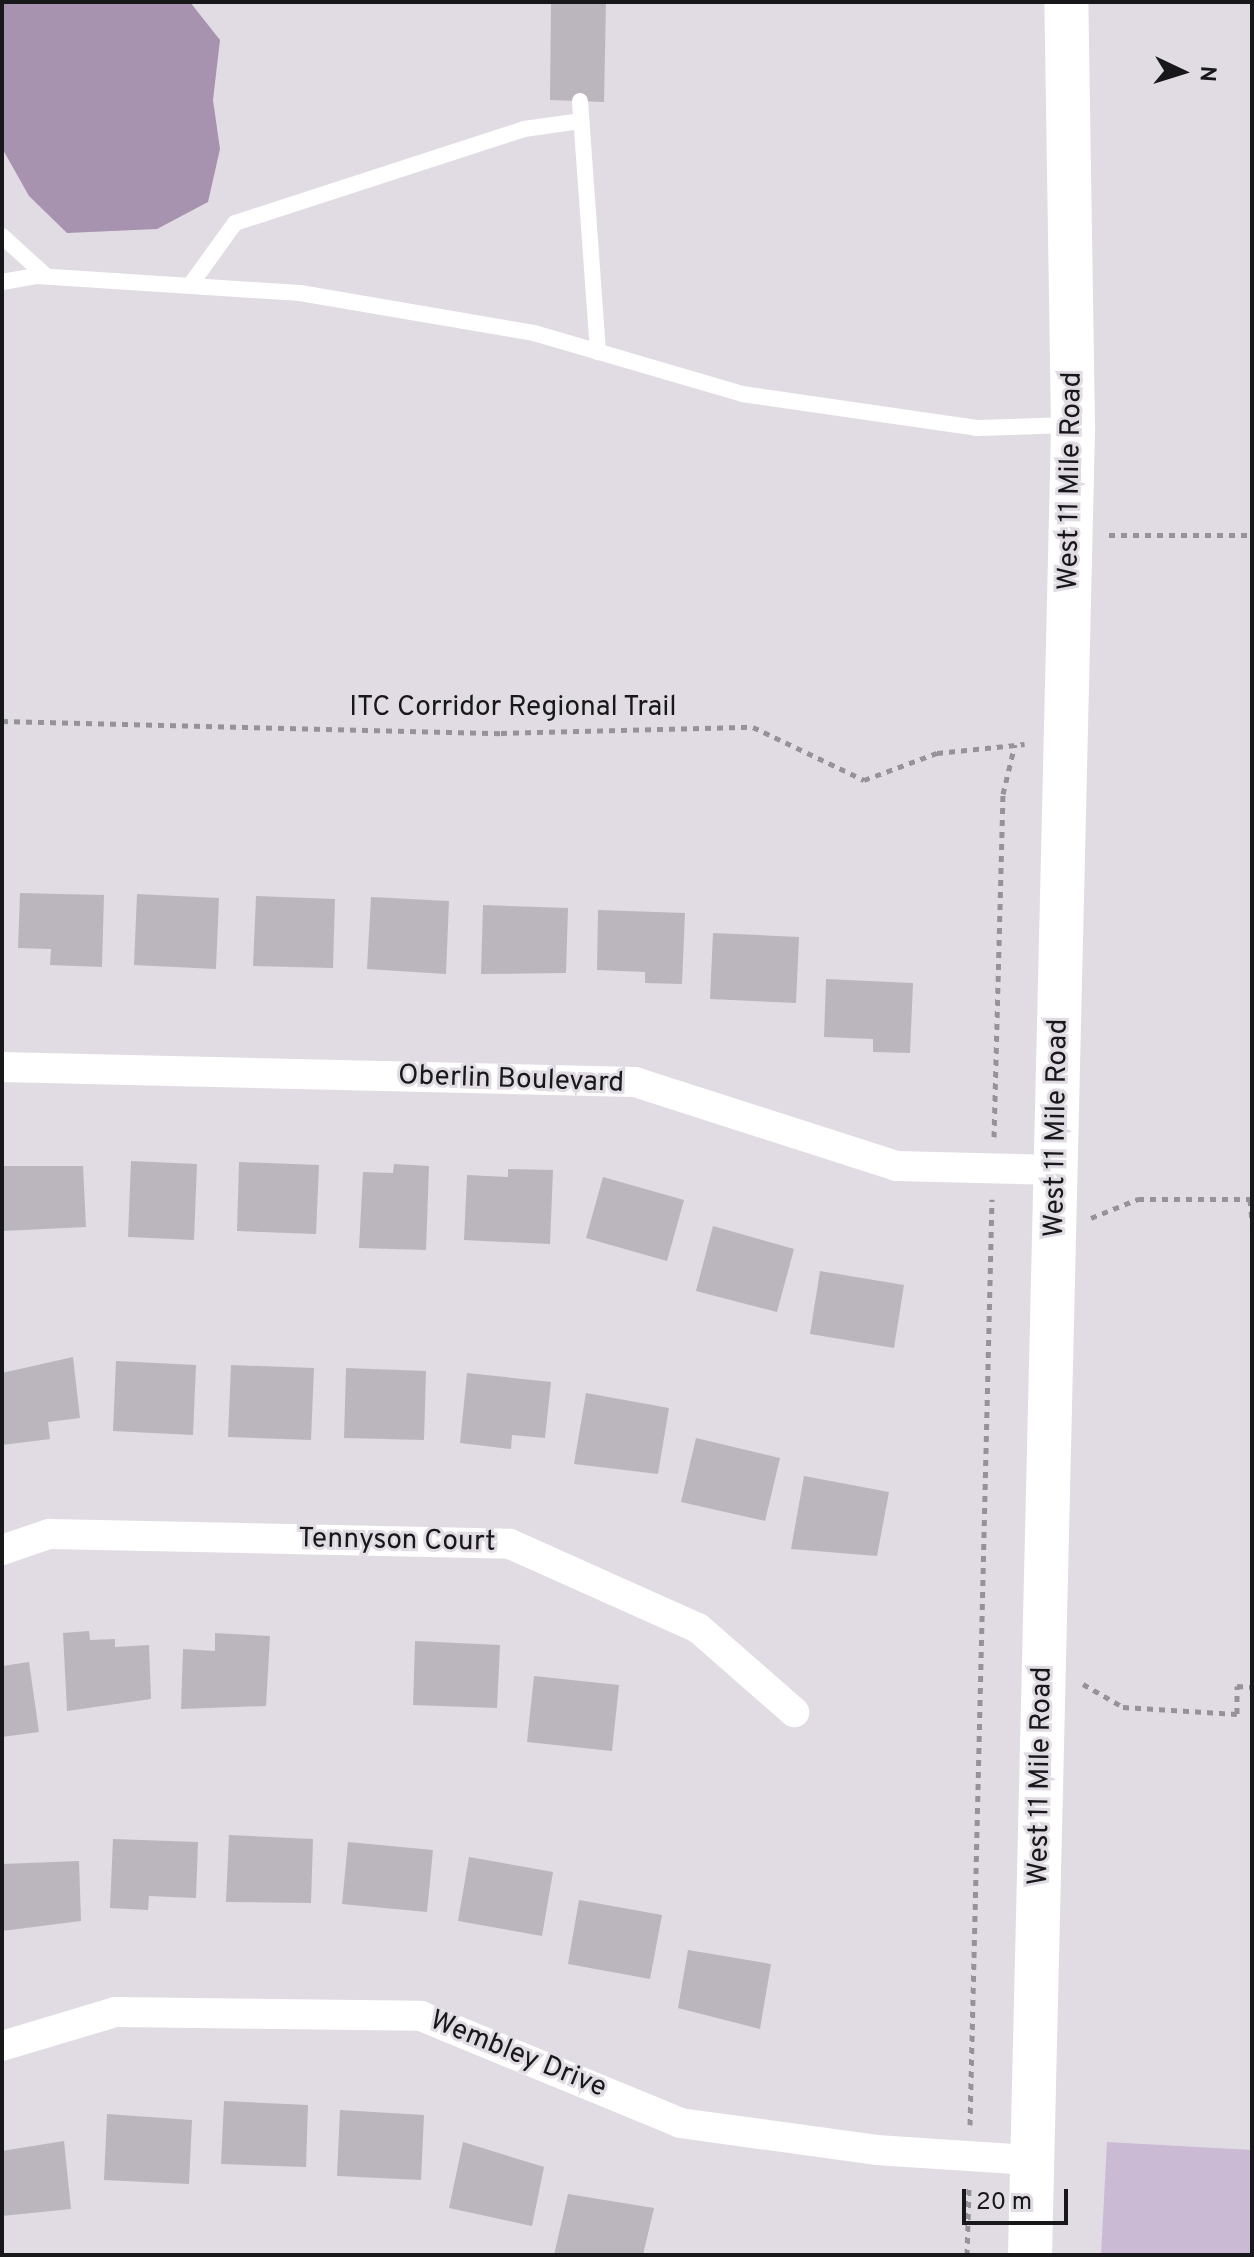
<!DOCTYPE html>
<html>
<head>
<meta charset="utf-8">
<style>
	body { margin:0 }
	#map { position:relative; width:1254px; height:2257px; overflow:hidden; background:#e1dce3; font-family:Overpass,sans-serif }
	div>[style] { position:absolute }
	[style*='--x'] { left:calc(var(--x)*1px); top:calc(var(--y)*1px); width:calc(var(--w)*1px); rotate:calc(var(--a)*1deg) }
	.green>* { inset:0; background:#cbbad3 }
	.water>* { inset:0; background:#a793b0 }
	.building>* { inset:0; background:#bbb6be }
	.path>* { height:5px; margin-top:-2.5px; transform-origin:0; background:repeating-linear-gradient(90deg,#969398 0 6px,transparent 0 12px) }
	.lane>* { height:16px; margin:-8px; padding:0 8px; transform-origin:8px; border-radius:8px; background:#fff }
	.street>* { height:30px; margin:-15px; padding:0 15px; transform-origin:15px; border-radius:15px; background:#fff }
	.secondary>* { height:44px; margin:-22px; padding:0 22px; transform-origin:22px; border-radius:22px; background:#fff }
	span { translate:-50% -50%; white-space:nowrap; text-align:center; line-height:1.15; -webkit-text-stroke:6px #e1dce3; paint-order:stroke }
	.street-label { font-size:28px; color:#181719 }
	.frame { position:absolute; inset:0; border:4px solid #181719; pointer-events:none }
	.north { position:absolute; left:1142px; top:32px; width:80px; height:80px; -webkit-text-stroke:6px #e1dce3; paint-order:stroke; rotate:94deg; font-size:22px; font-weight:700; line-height:32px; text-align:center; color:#181719 }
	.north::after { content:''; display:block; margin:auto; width:28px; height:36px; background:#181719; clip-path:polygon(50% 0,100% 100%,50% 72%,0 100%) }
	.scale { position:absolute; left:962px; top:2189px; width:106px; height:36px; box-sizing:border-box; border:4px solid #181719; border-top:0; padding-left:10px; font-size:24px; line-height:28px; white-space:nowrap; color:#181719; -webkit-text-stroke:6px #e1dce3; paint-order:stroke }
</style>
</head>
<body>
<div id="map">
	<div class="green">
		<i style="clip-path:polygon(1107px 2142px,1252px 2150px,1252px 2255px,1101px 2255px)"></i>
	</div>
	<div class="water">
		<i style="clip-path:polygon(2px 2px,190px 2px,220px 40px,213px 100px,220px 149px,208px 202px,157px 229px,67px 233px,29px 196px,2px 148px)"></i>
	</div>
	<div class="building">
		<i style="clip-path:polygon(551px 2px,606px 2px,604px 102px,550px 100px)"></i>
		<i style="clip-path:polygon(20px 893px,104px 895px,102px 967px,50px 965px,51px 949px,18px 948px)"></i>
		<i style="clip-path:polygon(137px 894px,219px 898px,216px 969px,134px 965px)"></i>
		<i style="clip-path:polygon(256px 896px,335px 899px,333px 968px,253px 966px)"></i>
		<i style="clip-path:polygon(371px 897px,449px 901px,446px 974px,367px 969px)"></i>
		<i style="clip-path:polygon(483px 905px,568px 908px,566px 973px,481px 974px)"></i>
		<i style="clip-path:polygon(598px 910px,685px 913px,682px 984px,645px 983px,645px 972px,597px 970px)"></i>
		<i style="clip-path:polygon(713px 933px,799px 937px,796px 1003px,710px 999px)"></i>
		<i style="clip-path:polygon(826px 979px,913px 983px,910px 1053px,873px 1052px,873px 1039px,824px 1037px)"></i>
		<i style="clip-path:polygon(131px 1161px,197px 1164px,194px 1240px,128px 1237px)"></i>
		<i style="clip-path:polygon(239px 1162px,319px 1165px,316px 1234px,237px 1231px)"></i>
		<i style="clip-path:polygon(394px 1164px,429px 1166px,426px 1250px,359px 1248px,363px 1172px,393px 1173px)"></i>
		<i style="clip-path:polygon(2px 1166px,83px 1166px,86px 1227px,2px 1231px)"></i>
		<i style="clip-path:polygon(508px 1169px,553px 1170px,550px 1244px,464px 1240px,467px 1175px,508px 1177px)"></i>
		<i style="clip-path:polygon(603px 1177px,684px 1200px,667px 1261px,586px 1238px)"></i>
		<i style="clip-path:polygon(713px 1226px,794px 1249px,777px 1312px,696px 1291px)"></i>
		<i style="clip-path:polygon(820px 1271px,904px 1285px,894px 1348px,810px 1334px)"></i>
		<i style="clip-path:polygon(73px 1357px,80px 1418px,48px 1422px,50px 1439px,2px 1445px,2px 1373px)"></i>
		<i style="clip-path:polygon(116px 1361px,196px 1365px,193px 1435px,113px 1431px)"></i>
		<i style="clip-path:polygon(231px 1365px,314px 1368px,311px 1440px,228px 1437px)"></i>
		<i style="clip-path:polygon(346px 1368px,426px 1371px,424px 1440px,344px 1438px)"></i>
		<i style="clip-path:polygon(467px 1373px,551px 1382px,545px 1438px,512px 1435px,511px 1449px,460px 1443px)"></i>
		<i style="clip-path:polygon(586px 1393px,669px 1408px,658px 1474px,574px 1464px)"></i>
		<i style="clip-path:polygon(696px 1438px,780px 1458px,765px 1521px,681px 1502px)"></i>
		<i style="clip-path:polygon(804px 1476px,889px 1492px,877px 1556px,791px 1549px)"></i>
		<i style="clip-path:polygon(89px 1631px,90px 1640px,115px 1639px,115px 1647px,149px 1645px,151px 1699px,67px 1711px,63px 1633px)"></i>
		<i style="clip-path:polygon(215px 1633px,270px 1636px,266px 1706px,181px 1709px,183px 1649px,215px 1651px)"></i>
		<i style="clip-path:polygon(415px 1641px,500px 1645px,497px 1708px,413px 1705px)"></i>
		<i style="clip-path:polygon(29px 1662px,39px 1732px,2px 1737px,2px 1666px)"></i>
		<i style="clip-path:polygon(534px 1676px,619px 1685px,612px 1751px,527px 1742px)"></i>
		<i style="clip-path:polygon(229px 1835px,313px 1839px,311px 1903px,226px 1902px)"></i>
		<i style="clip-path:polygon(113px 1839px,198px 1842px,196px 1898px,149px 1896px,148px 1910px,110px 1908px)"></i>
		<i style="clip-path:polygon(348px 1842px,433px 1850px,427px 1912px,342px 1904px)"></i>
		<i style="clip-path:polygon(469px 1857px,553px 1872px,542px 1936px,458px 1921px)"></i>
		<i style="clip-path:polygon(79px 1861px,81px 1921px,2px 1931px,2px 1864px)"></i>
		<i style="clip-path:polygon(579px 1900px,662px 1915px,650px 1979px,568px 1964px)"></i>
		<i style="clip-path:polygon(688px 1950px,771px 1964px,760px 2029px,678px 2008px)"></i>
		<i style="clip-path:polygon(224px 2101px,308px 2105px,306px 2167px,221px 2164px)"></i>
		<i style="clip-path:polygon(340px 2110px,424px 2115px,421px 2180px,337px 2176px)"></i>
		<i style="clip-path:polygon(107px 2114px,192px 2120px,189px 2184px,104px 2180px)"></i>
		<i style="clip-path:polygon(64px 2141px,71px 2209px,2px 2216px,2px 2151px)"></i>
		<i style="clip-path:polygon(463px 2142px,544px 2167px,532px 2226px,449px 2208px)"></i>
		<i style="clip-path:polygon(568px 2194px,654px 2208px,643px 2255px,554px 2255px)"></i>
	</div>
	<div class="path">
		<i style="--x:1109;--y:535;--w:143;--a:0"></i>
		<i style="--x:2;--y:721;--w:499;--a:1.4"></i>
		<i style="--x:501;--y:733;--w:252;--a:-1.4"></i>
		<i style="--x:753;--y:727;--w:123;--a:25.5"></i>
		<i style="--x:864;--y:780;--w:78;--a:-20.3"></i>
		<i style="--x:937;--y:753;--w:88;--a:-5.8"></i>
		<i style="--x:994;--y:1137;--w:343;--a:-88.5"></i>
		<i style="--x:1003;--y:794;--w:51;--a:-76.5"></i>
		<i style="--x:1091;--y:1218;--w:51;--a:-22"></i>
		<i style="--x:1138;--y:1199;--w:112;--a:0"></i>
		<i style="--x:1250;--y:1199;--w:25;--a:85"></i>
		<i style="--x:1083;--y:1684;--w:46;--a:29.9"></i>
		<i style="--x:1123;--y:1707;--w:114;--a:3.5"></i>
		<i style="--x:1237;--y:1714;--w:28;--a:-90"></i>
		<i style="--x:1237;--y:1686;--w:15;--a:4"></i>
		<i style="--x:970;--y:2125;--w:926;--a:-88.64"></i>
		<i style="--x:967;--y:2255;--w:68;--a:-88.3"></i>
	</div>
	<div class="lane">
		<i style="--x:580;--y:101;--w:252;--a:85.9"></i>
		<i style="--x:2;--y:236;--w:59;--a:42.3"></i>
		<i style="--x:2;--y:282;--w:36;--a:-10"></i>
		<i style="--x:37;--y:276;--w:264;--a:3.7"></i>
		<i style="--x:300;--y:293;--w:237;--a:9.7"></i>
		<i style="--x:534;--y:333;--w:217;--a:16.3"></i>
		<i style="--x:742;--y:394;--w:237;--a:8.2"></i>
		<i style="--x:977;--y:428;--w:94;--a:-1.8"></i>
		<i style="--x:191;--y:284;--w:75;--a:-54.2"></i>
		<i style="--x:235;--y:223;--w:304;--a:-18"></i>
		<i style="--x:524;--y:129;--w:58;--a:-8"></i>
	</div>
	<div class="street">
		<i style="--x:2;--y:1067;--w:633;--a:1.36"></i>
		<i style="--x:635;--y:1082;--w:274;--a:17.8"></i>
		<i style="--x:896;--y:1166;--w:160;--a:1.4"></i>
		<i style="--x:2;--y:1550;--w:50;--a:-18.8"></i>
		<i style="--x:49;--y:1534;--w:461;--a:1.2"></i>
		<i style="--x:510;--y:1544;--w:206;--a:24.1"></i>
		<i style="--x:698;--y:1628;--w:128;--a:41.2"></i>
		<i style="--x:2;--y:2046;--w:118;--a:-16.7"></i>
		<i style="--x:115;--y:2012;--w:306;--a:0.7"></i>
		<i style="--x:421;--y:2016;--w:280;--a:22.4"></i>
		<i style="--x:680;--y:2123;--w:198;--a:7.8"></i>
		<i style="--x:876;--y:2150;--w:156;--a:3.7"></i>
	</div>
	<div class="secondary">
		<i style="--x:1030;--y:2255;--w:1831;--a:-88.65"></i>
		<i style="--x:1073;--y:425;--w:423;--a:-90.9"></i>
	</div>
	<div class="street-label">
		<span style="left:1071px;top:481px;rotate:-89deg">West 11 Mile Road</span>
		<span style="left:513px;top:708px">ITC Corridor Regional Trail</span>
		<span style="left:511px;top:1080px;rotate:2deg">Oberlin Boulevard</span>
		<span style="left:1057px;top:1128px;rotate:-89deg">West 11 Mile Road</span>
		<span style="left:397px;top:1541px;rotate:1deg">Tennyson Court</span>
		<span style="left:1041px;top:1776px;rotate:-89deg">West 11 Mile Road</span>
		<span style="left:518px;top:2055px;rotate:22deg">Wembley Drive</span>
	</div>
	<div class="frame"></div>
	<div class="north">N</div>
	<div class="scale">20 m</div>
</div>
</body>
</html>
